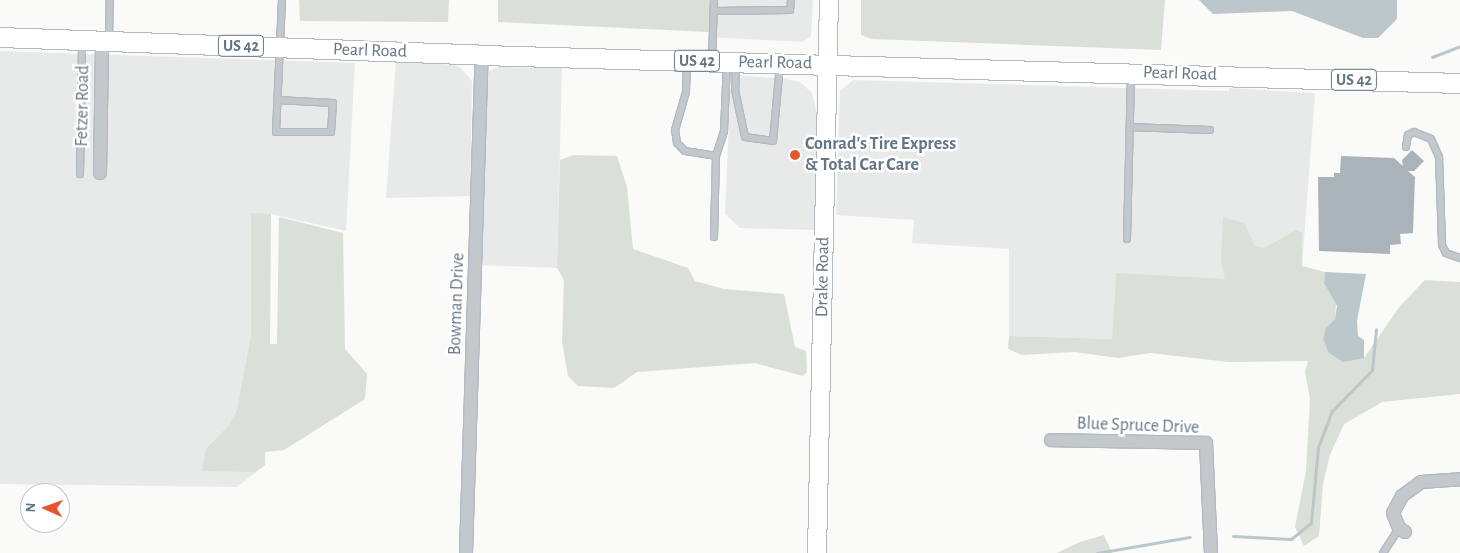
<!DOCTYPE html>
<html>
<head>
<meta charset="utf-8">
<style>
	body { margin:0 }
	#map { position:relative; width:1460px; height:553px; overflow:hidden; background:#fafaf8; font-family:"Alegreya Sans",sans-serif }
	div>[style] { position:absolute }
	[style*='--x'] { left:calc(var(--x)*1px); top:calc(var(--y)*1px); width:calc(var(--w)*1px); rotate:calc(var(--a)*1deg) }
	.built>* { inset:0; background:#e8e9e9 }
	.green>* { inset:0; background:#dadfd7 }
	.water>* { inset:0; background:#bbc7cb }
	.stream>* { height:3px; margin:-1.5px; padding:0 1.5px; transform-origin:1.5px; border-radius:1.5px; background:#bbc7cb }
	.building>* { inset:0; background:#aab3b9 }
	.roads { filter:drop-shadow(1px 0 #b3babf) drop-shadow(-1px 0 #b3babf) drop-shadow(0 1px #b3babf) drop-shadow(0 -1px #b3babf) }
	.lane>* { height:6px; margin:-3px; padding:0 3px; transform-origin:3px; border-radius:3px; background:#c3c8cc }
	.street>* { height:12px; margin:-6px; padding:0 6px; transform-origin:6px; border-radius:6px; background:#c3c8cc }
	.secondary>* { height:18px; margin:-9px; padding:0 9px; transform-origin:9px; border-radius:9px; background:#fff }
	.primary>* { height:19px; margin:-9.5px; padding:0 9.5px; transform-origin:9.5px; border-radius:9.5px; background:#fff }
	.dots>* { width:14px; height:14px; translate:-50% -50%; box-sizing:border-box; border:2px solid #fff; border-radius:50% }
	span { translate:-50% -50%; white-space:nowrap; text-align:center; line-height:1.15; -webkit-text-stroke:5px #fff; paint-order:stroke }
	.shield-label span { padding:1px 4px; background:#fff; border:1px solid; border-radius:4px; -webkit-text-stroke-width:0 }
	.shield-label { font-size:16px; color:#657683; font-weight:700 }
	.street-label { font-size:18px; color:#657683 }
	.poi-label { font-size:18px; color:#657683; font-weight:700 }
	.left { translate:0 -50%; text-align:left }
	.north { position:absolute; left:20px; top:483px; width:50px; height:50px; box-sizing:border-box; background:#fff; border:1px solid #c1c8cd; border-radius:50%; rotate:272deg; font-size:14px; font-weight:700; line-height:20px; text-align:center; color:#657683 }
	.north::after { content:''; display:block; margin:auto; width:18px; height:22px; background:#e4572e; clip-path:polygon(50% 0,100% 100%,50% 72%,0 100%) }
</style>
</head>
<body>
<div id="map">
	<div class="built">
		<i style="clip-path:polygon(710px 0,813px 0,811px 36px,803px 42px,709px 37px)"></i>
		<i style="clip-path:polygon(0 51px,355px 63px,346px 231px,271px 214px,265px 465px,237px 487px,0 484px)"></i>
		<i style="clip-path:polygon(396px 60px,453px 65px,460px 67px,472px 81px,470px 196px,386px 198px)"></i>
		<i style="clip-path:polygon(498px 67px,562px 68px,557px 268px,480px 265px,485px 85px,489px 71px)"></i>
		<i style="clip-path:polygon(731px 75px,787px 79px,800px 82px,812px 93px,819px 122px,816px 230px,740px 228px,725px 214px)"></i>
		<i style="clip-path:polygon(853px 80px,1229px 91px,1229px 88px,1315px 93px,1300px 294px,1116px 273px,1112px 339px,1009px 336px,1009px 249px,912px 243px,914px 220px,836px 215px,840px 91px)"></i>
	</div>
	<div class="green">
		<i style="clip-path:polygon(299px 0,449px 0,448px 22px,300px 21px)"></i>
		<i style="clip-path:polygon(498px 0,710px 0,709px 32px,498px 22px)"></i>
		<i style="clip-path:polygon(861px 0,1165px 0,1161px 50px,872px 39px,861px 35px)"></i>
		<i style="clip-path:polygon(574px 155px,617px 156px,627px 187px,633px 249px,688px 268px,695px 281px,724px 289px,784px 294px,795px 347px,806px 351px,807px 372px,803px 376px,755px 363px,637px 372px,614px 388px,578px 386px,568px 376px,562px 342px,564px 280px,557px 268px,560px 160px)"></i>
		<i style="clip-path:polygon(251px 213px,271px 214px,270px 344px,277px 344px,279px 217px,343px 233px,345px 349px,367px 374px,365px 399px,284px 450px,265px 452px,265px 465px,255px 472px,202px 471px,206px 449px,229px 425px,237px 410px,251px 336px)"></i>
		<i style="clip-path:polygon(1223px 217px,1244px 223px,1255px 246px,1264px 248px,1296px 230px,1302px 233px,1302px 266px,1325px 272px,1324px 283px,1336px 304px,1335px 319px,1326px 328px,1323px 338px,1328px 352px,1364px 358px,1400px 306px,1425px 280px,1460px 282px,1460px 394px,1382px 402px,1344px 424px,1330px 455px,1323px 484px,1319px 536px,1304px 546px,1295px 527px,1306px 471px,1310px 399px,1305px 372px,1308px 361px,1229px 362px,1150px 353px,1118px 358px,1075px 352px,1022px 355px,1008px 349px,1009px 336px,1112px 339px,1116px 273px,1225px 279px,1221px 261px)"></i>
		<i style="clip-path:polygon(1104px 535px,1112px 553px,1057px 553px,1080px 542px)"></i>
	</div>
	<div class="water">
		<i style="clip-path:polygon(1199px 0,1397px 0,1397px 19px,1378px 38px,1363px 38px,1292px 11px,1213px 14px)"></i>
		<i style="clip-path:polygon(1325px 272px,1366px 274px,1357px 321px,1358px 336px,1364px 340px,1364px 358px,1343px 362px,1328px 352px,1323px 338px,1326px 328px,1335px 319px,1337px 306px,1324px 283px)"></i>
	</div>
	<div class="stream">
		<i style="--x:1432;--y:57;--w:30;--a:-21"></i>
		<i style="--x:1233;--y:536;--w:58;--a:3"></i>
		<i style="--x:1291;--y:539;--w:26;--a:-39"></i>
		<i style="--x:1311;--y:523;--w:76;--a:-84.7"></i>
		<i style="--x:1318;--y:447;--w:39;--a:-69"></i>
		<i style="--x:1332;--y:411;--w:57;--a:-45.7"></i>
		<i style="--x:1372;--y:370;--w:41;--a:-84.4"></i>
		<i style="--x:1097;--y:553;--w:94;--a:-9.8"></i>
	</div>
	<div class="building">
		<i style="clip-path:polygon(1412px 150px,1424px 161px,1414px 171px,1408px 171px,1415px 177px,1413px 233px,1400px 234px,1401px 244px,1390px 245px,1390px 254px,1319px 251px,1318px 177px,1334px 177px,1334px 173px,1340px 173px,1341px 156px,1394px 158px,1403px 166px,1402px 160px)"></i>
	</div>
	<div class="roads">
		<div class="lane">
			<i style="--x:714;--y:11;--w:76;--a:-0.8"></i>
			<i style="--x:790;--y:10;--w:10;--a:-84"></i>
			<i style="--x:109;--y:39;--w:39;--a:-89"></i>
			<i style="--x:712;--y:60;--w:60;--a:-88.1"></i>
			<i style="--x:687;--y:62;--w:30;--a:92"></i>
			<i style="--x:686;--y:92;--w:40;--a:106"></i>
			<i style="--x:675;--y:130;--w:13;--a:81"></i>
			<i style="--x:677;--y:143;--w:11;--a:45"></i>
			<i style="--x:685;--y:151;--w:31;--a:9"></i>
			<i style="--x:736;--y:65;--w:25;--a:92"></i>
			<i style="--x:735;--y:90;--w:48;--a:78"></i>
			<i style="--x:745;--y:137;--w:28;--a:8"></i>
			<i style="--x:773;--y:141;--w:77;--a:-84.8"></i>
			<i style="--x:277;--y:100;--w:56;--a:3.1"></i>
			<i style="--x:333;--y:103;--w:29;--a:94"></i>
			<i style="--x:331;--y:132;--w:55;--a:180"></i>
			<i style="--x:276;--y:132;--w:132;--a:-87.4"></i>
			<i style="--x:1130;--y:127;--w:80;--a:2.1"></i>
			<i style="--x:1406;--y:147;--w:12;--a:-81"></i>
			<i style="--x:1408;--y:135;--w:7;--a:-27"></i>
			<i style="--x:1414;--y:132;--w:18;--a:22"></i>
			<i style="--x:1431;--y:139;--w:20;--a:66"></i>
			<i style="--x:1439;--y:157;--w:88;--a:88"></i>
			<i style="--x:1442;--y:245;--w:9;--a:63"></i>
			<i style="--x:1446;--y:253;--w:15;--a:20"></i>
			<i style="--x:80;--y:174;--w:133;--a:-89.1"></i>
			<i style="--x:714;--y:237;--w:81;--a:-88.6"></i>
			<i style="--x:716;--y:156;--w:26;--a:-72"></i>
			<i style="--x:724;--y:131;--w:68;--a:-87.5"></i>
			<i style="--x:1127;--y:239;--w:164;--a:-88.6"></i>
			<i style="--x:1383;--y:553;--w:30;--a:-57"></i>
		</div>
		<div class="street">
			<i style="--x:100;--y:173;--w:133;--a:-89.1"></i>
			<i style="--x:1051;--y:440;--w:155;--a:1.1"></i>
			<i style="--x:1206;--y:443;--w:110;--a:87.4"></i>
			<i style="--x:1405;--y:532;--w:7;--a:-146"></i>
			<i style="--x:1399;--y:528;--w:16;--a:-112"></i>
			<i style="--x:1393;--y:513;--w:19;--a:-62"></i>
			<i style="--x:1402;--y:496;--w:24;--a:-36"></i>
			<i style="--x:1421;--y:482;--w:39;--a:-4"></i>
			<i style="--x:466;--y:553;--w:498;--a:-88.2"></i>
		</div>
		<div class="secondary">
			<i style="--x:817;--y:553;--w:553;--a:-88.76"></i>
		</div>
		<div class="primary">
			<i style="--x:0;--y:37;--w:482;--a:2.1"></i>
			<i style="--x:482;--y:55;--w:978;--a:1.64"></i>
		</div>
	</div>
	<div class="dots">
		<i style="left:795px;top:155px;background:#e4572e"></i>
	</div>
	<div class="shield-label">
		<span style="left:241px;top:46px">US 42</span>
		<span style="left:697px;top:61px">US 42</span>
		<span style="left:1354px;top:80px">US 42</span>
	</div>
	<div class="street-label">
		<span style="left:370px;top:51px;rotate:2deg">Pearl Road</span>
		<span style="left:775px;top:63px;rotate:1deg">Pearl Road</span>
		<span style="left:1180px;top:74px;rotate:2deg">Pearl Road</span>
		<span style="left:83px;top:106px;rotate:-89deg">Fetzer Road</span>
		<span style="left:823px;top:277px;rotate:-89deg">Drake Road</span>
		<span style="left:457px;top:304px;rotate:-88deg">Bowman Drive</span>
		<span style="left:1138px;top:426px;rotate:2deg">Blue Spruce Drive</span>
	</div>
	<div class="poi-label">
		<span class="left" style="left:805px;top:155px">Conrad's Tire Express<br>&amp; Total Car Care</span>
	</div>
	<div class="north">N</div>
</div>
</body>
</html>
